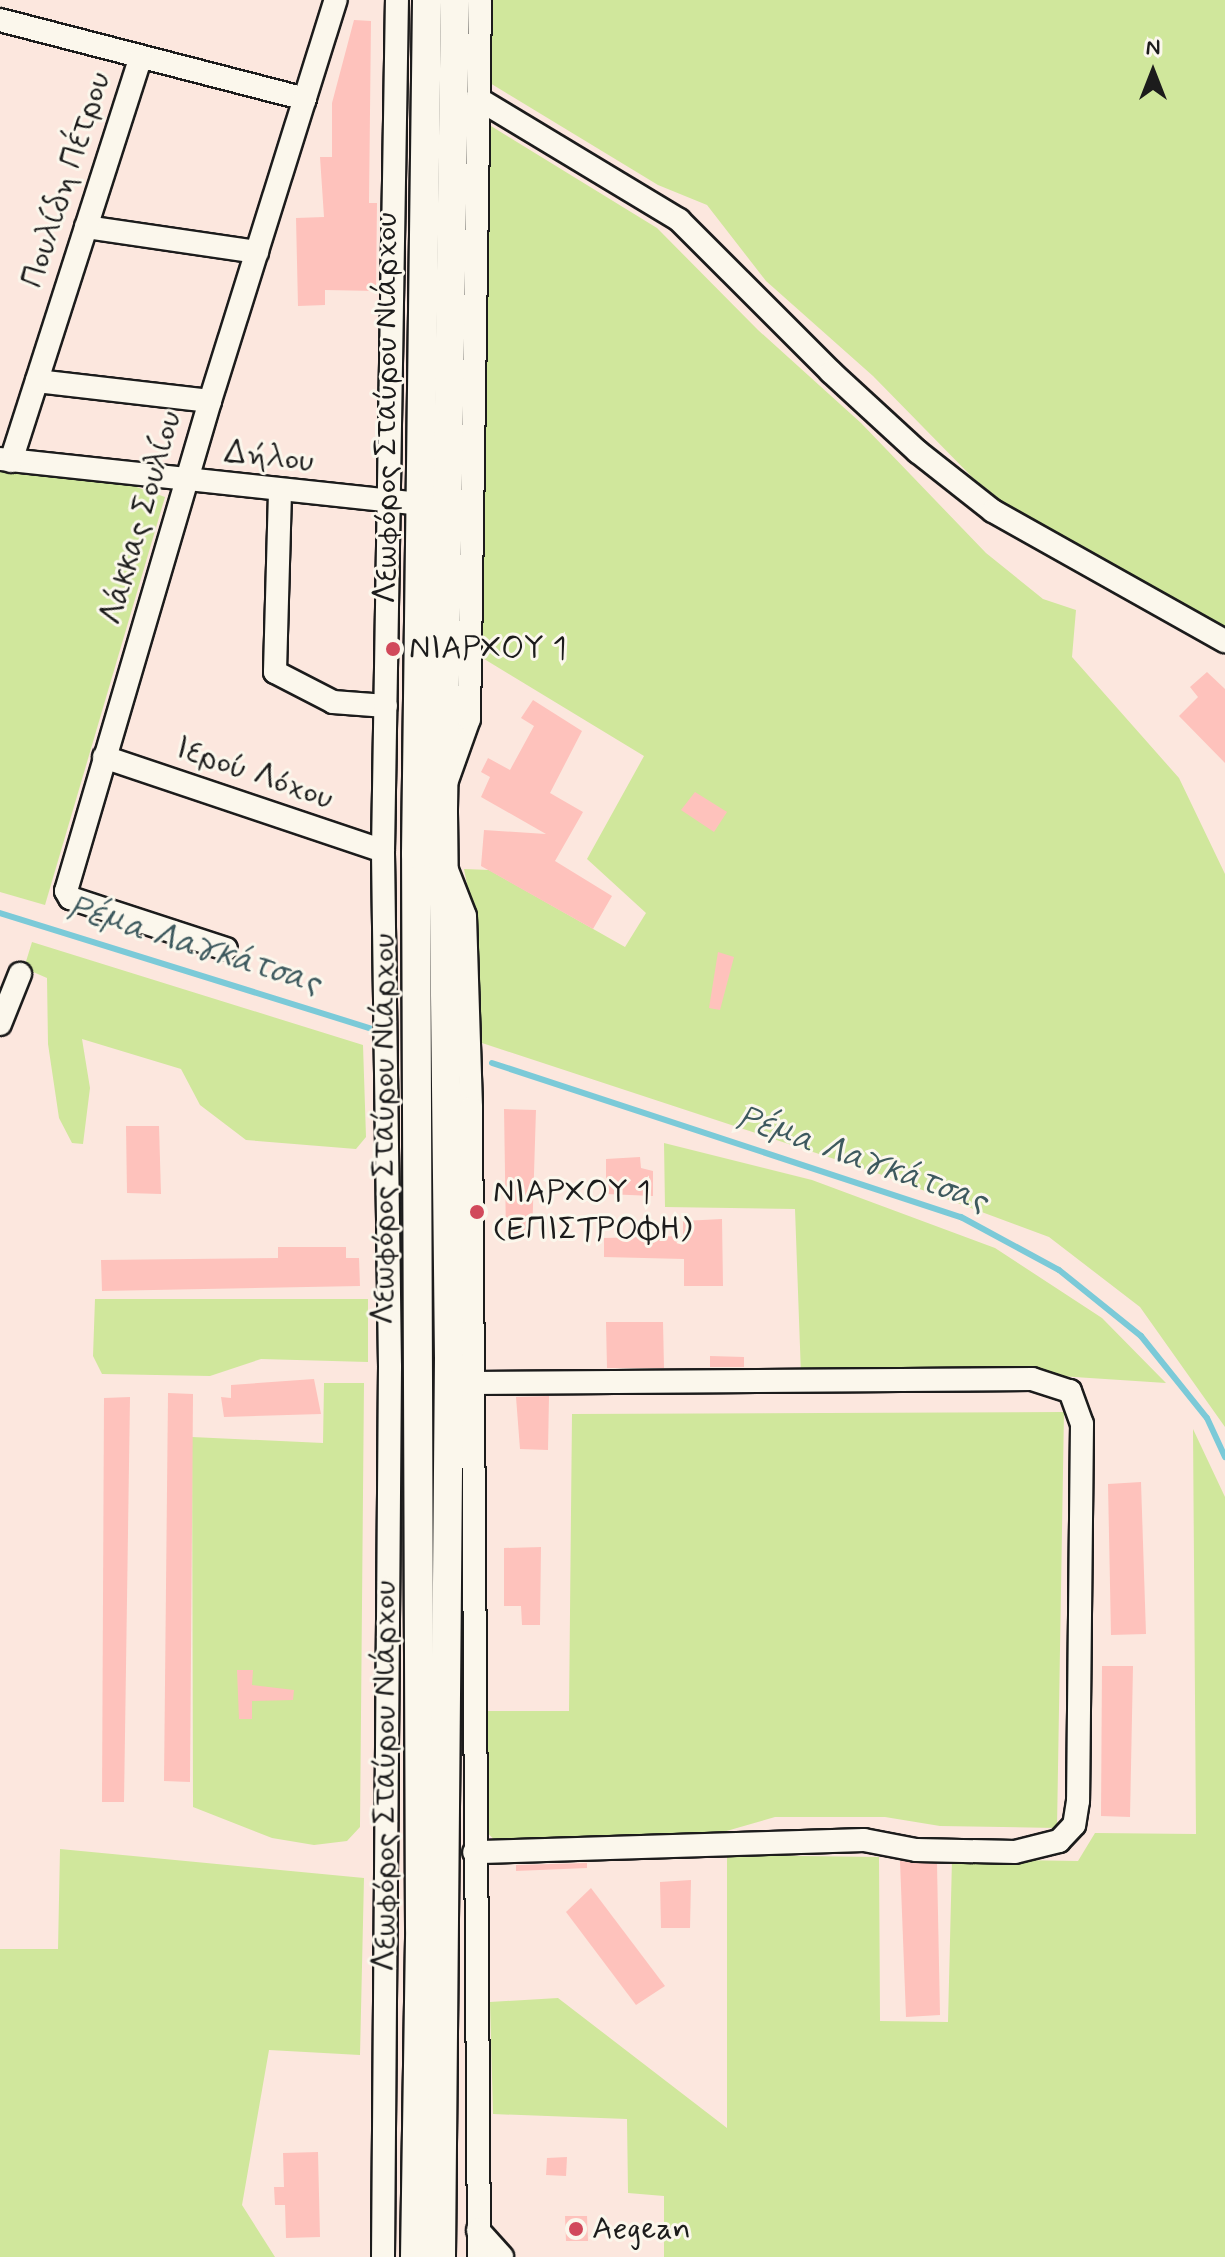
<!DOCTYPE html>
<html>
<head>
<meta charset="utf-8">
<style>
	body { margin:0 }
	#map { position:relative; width:1225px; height:2257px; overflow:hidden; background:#fce7de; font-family:Mynerve,sans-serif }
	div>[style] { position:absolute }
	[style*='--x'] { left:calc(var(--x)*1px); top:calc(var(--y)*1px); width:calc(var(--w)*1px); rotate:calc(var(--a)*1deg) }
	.green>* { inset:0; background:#d0e79c }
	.stream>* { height:6px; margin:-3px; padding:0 3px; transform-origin:3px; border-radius:3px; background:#7bcad8 }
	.building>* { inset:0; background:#fec2bc }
	.roads { filter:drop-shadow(2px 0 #1c1c1c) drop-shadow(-2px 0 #1c1c1c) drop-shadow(0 2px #1c1c1c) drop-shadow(0 -2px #1c1c1c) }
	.minor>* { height:22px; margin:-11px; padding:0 11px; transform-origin:11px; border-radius:11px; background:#fbf7ec }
	.major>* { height:28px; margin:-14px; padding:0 14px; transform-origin:14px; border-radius:14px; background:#fbf7ec }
	.dots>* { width:22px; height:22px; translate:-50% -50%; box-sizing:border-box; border:4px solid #fbf7ec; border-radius:50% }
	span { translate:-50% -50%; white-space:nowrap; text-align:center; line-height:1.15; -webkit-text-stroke:6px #fbf7ec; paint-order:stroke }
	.street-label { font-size:32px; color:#1c1c1c }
	.poi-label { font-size:32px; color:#1c1c1c }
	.left { translate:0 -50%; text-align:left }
	.water-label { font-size:34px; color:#3d595e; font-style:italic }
	.north { position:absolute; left:1113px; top:32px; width:80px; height:80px; -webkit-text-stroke:6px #fbf7ec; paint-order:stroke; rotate:0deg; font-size:22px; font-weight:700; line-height:32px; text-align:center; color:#1c1c1c }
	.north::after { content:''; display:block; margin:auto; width:28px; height:36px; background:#1c1c1c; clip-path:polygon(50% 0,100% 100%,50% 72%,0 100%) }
</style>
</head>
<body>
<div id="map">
	<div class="green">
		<i style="clip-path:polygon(488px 0,1225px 0,1225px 630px,1007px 505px,973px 478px,873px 376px,766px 281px,707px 205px,658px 185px,485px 80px)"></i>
		<i style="clip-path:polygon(491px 126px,657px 228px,758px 330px,861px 423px,986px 553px,1043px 599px,1076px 610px,1072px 657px,1179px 778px,1225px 874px,1225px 1427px,1140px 1307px,1049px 1237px,874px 1172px,479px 1042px,477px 936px,464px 869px,489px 870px,625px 947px,646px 913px,587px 859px,644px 756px,476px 654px,484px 132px)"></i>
		<i style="clip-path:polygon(0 467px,128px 484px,165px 497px,45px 905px,0 892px)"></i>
		<i style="clip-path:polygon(32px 942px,363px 1045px,366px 1137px,356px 1149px,246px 1140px,200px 1105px,181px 1069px,82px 1039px,90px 1088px,83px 1144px,72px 1143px,59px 1118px,48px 1044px,47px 978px,24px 968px)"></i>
		<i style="clip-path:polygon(664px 1143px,812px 1180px,995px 1248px,1102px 1318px,1166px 1383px,1044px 1375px,801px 1375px,795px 1209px,665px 1207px)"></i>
		<i style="clip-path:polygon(95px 1299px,368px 1299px,368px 1362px,261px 1359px,210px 1376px,102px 1374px,93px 1356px)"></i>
		<i style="clip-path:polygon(324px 1383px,364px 1383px,360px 1827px,347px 1841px,314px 1845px,272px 1838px,193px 1807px,192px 1437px,323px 1443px)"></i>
		<i style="clip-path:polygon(1064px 1412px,1057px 1828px,940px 1826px,885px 1817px,775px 1817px,716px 1834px,501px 1846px,478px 1824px,479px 1711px,569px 1711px,572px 1414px)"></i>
		<i style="clip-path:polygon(1193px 1429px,1225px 1497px,1225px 2257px,664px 2257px,664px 2196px,628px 2193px,627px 2119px,493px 2114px,490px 2002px,558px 1998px,727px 2128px,727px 1855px,879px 1857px,880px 2021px,948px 2022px,952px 1859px,1078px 1861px,1095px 1833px,1196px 1834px)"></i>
		<i style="clip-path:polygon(60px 1849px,364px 1878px,360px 2055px,269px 2050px,242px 2205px,275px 2257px,0 2257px,0 1949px,58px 1949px)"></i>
	</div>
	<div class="stream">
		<i style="--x:0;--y:913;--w:391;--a:17.3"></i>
		<i style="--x:492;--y:1063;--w:494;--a:18.2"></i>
		<i style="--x:961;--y:1217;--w:111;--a:28.4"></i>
		<i style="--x:1059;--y:1270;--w:105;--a:38.8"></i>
		<i style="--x:1141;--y:1336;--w:105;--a:51.2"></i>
		<i style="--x:1207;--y:1418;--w:43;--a:65.2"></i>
	</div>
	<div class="building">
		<i style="clip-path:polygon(354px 20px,371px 21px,369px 203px,377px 203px,376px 291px,325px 290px,325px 305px,298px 306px,296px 218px,324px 217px,320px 157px,332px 157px,332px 103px)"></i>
		<i style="clip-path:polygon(1207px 672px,1225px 689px,1225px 763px,1179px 716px,1198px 697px,1190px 687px)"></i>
		<i style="clip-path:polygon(533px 700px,582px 731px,550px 793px,583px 812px,555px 861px,612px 896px,593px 929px,481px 866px,484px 830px,546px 834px,481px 797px,490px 777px,481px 772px,488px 758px,510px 770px,534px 726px,521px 718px)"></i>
		<i style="clip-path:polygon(695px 792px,727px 812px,714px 832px,681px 810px)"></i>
		<i style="clip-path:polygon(718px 952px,734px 957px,720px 1010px,709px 1008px)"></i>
		<i style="clip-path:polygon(504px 1109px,536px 1110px,532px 1237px,506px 1237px)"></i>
		<i style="clip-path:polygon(126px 1126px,159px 1126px,161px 1194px,127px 1193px)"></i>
		<i style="clip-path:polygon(640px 1157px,641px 1168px,653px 1171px,653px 1196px,606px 1194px,606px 1159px)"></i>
		<i style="clip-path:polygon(722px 1219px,723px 1286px,684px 1286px,684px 1259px,604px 1257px,604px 1238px,683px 1236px,683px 1221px)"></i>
		<i style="clip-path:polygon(278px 1247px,346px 1247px,346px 1258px,359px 1258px,360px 1286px,102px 1291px,101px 1260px,278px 1258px)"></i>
		<i style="clip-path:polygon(606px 1322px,663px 1322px,664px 1368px,607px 1368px)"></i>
		<i style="clip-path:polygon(710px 1356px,744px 1357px,744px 1367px,710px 1367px)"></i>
		<i style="clip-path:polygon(314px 1379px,321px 1414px,224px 1417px,221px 1397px,231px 1398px,231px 1385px)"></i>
		<i style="clip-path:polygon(168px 1393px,193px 1394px,190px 1782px,164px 1781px)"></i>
		<i style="clip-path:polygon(549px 1396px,548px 1450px,520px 1449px,516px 1397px)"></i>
		<i style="clip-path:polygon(130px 1397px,124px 1802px,102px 1802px,104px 1398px)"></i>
		<i style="clip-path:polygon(1141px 1482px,1146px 1634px,1111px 1635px,1108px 1484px)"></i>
		<i style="clip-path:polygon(541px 1547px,540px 1625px,522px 1625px,521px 1606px,504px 1606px,504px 1548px)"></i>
		<i style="clip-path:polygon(1102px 1666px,1133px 1666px,1130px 1817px,1101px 1816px)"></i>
		<i style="clip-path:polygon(237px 1670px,253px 1670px,252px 1685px,294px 1690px,293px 1700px,252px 1701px,252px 1719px,239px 1719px)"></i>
		<i style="clip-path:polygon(900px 1861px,937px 1864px,940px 2015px,906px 2017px)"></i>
		<i style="clip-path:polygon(587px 1863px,587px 1868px,516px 1871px,516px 1865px)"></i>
		<i style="clip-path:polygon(691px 1880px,690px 1928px,661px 1928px,660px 1882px)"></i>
		<i style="clip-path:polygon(591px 1888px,665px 1986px,636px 2005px,566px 1912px)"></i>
		<i style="clip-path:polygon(318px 2152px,320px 2237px,286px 2238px,285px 2205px,275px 2205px,274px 2187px,284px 2187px,283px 2153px)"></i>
		<i style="clip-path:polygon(567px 2157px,566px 2176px,546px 2175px,547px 2158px)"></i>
		<i style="clip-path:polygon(565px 2216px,587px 2216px,588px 2241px,566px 2241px)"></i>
	</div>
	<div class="roads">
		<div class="minor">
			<i style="--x:0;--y:20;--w:315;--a:14.5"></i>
			<i style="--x:477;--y:98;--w:236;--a:31.1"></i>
			<i style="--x:679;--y:220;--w:215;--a:45"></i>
			<i style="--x:831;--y:372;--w:118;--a:42.6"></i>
			<i style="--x:918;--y:452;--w:95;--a:38.2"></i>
			<i style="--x:993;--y:511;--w:266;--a:29.3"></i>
			<i style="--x:86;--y:227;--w:173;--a:8.3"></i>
			<i style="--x:37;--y:381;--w:174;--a:6.6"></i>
			<i style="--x:0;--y:459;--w:425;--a:6.1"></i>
			<i style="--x:11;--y:461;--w:424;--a:-72.2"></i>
			<i style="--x:280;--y:492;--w:180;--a:91.6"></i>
			<i style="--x:275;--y:672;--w:65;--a:27.3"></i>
			<i style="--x:333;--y:702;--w:53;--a:4.3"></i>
			<i style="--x:104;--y:757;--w:294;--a:18.6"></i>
			<i style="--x:445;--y:786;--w:71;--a:-70.3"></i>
			<i style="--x:469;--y:719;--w:719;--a:-89.12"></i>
			<i style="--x:447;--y:870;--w:49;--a:68.6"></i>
			<i style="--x:465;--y:916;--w:192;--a:88.2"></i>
			<i style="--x:471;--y:1108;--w:1149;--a:89.6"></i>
			<i style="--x:226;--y:949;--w:164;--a:-161.9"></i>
			<i style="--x:70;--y:898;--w:8;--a:-120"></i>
			<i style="--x:66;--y:891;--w:511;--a:-73.62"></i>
			<i style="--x:210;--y:401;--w:420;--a:-72.6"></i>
			<i style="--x:0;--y:1024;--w:54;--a:-68.2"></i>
			<i style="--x:472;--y:1383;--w:560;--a:-0.41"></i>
			<i style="--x:1032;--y:1379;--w:40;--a:18"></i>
			<i style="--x:1070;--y:1391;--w:35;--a:70"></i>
			<i style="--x:1082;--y:1424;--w:377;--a:90.6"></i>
			<i style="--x:1078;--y:1801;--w:24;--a:99"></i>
			<i style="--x:1074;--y:1825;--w:22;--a:133"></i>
			<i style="--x:1059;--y:1841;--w:45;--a:166"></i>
			<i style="--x:1015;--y:1852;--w:99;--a:-178.8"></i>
			<i style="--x:916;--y:1850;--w:53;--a:-169.1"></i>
			<i style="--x:864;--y:1840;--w:390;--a:178.2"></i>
			<i style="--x:478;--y:2230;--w:36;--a:48"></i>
			<i style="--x:383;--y:2257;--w:890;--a:-89.55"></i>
			<i style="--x:390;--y:1367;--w:516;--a:-90.78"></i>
			<i style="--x:383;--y:851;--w:851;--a:-89.06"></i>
		</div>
		<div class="major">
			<i style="--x:415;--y:2257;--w:329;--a:-89.1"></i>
			<i style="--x:420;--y:1928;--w:1074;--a:-90.21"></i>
			<i style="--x:416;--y:854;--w:854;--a:-89.26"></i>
			<i style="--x:441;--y:2257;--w:899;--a:-89.49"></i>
			<i style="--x:449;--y:1358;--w:548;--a:-90.63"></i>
			<i style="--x:443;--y:810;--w:810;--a:-89.15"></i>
		</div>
	</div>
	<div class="dots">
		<i style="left:393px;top:649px;background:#d1495b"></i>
		<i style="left:477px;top:1212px;background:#d1495b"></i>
		<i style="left:576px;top:2229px;background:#d1495b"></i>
	</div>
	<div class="street-label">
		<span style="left:67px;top:180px;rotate:-72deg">Πουλίδη Πέτρου</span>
		<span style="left:387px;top:408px;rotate:-90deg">Λεωφόρος Σταύρου Νιάρχου</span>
		<span style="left:269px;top:458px;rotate:6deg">Δήλου</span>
		<span style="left:142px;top:518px;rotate:-74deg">Λάκκας Σουλίου</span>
		<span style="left:254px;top:774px;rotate:19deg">Ιερού Λόχου</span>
		<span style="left:385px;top:1129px;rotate:-90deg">Λεωφόρος Σταύρου Νιάρχου</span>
		<span style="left:386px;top:1776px;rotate:-90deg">Λεωφόρος Σταύρου Νιάρχου</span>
	</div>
	<div class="poi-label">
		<span class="left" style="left:409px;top:649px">ΝΙΑΡΧΟΥ 1</span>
		<span class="left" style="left:493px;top:1212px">ΝΙΑΡΧΟΥ 1<br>(ΕΠΙΣΤΡΟΦΗ)</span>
		<span class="left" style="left:592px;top:2229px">Aegean</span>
	</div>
	<div class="water-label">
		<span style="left:194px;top:946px;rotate:17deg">Ρέμα Λαγκάτσας</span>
		<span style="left:862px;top:1160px;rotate:19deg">Ρέμα Λαγκάτσας</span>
	</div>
	<div class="north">N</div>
</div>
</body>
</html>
